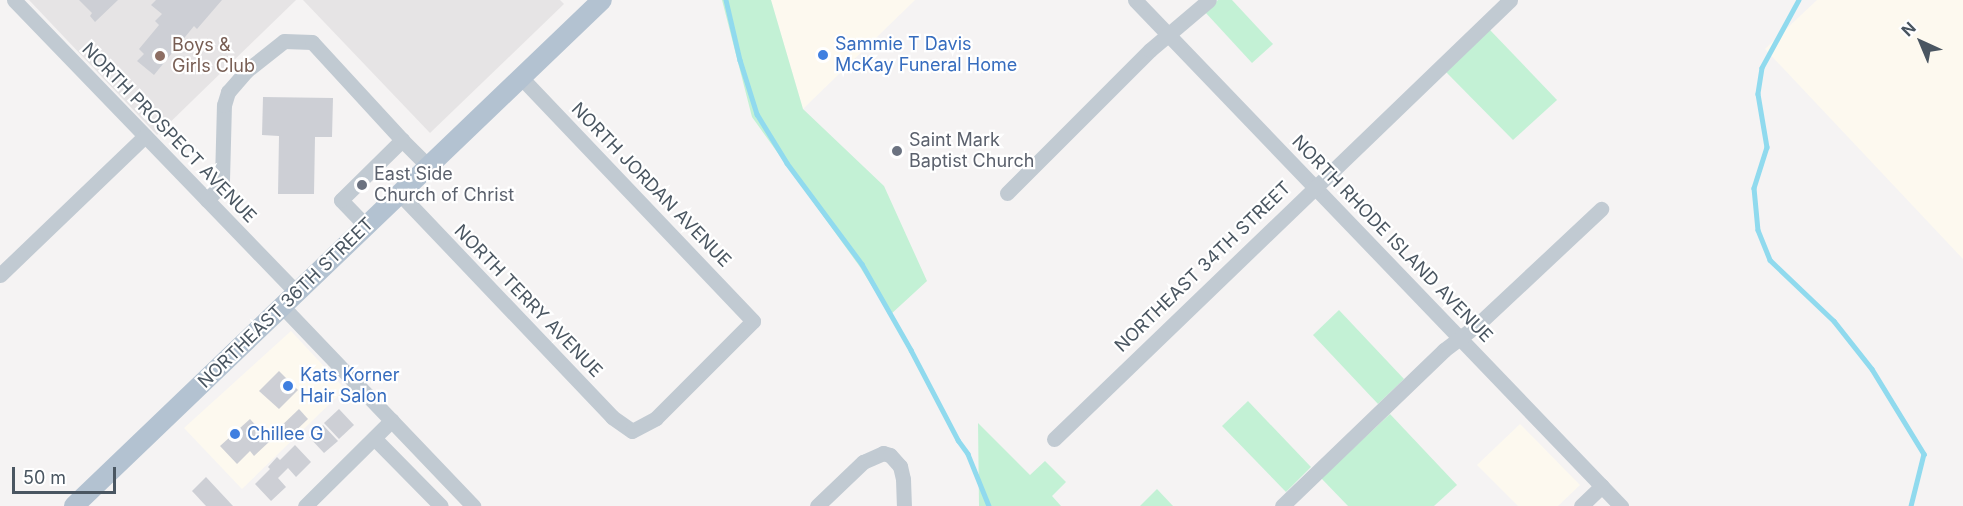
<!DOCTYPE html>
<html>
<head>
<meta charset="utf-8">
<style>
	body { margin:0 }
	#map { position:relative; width:1963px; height:506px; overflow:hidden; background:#f5f3f3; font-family:Inter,sans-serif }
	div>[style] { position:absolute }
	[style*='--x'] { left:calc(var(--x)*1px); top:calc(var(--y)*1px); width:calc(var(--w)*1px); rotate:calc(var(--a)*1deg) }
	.commercial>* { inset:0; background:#fdf9ef }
	.education>* { inset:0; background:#e6e4e5 }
	.green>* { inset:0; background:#c3f1d5 }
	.stream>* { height:4.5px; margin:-2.25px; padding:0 2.25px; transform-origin:2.25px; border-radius:2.25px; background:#90daee }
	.building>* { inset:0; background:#cdcfd5 }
	.minor>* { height:15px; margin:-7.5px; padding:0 7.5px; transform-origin:7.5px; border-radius:7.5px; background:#c1cad2 }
	.major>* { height:20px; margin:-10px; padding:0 10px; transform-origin:10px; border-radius:10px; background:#b3c2d1 }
	.dots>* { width:16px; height:16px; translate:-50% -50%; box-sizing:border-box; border:3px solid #fff; border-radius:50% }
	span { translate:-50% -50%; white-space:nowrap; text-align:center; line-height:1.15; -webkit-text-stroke:4.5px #fff; paint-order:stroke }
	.shop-label { font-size:18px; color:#366cbe }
	.left { translate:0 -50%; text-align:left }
	.education-label { font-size:18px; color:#785e54 }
	.street-label { font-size:18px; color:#4a5661 }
	.worship-label { font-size:18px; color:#5b616d }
	.north { position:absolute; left:1891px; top:12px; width:60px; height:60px; -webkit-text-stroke:4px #fff; paint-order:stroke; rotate:316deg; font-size:16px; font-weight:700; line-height:24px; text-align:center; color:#4a5661 }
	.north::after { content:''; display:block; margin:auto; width:21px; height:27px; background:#4a5661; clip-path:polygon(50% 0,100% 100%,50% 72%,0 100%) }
	.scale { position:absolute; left:12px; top:467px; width:104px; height:27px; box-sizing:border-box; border:3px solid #4a5661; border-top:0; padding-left:8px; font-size:18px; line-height:21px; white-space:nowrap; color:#4a5661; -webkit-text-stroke:4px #fff; paint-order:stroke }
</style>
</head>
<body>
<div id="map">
	<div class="commercial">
		<i style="clip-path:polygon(771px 0,915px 0,803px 109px)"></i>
		<i style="clip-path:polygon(1817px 0,1963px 0,1963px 259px,1765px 49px)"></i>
		<i style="clip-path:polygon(291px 331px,345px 389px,242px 489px,184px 428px)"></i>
		<i style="clip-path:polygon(1520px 424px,1580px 485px,1558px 506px,1518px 506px,1477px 465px)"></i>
	</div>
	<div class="education">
		<i style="clip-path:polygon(29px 0,296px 0,157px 135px)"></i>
		<i style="clip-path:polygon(303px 0,560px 0,564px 4px,430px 133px)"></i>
	</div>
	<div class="green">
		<i style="clip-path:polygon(722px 0,771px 0,803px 109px,884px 186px,927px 281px,890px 315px,860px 267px,752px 117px)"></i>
		<i style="clip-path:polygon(1218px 0,1232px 0,1273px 44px,1252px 63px,1205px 12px)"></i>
		<i style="clip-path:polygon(1490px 30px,1557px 100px,1513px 140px,1446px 72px)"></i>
		<i style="clip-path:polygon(1339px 310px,1404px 379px,1378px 404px,1313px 335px)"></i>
		<i style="clip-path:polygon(1248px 401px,1311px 467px,1286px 492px,1222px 426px)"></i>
		<i style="clip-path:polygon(1390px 414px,1457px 485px,1434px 506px,1348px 506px,1321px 478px)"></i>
		<i style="clip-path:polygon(978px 423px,1030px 475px,1045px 461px,1066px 482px,1052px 496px,1061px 506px,979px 506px)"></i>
		<i style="clip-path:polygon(1157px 489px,1173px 506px,1140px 506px)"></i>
	</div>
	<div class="stream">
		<i style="--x:726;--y:0;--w:62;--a:76.9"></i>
		<i style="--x:740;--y:60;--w:57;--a:72.5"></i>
		<i style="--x:757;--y:114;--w:57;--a:58.5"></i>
		<i style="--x:787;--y:163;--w:126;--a:53.4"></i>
		<i style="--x:862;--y:264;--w:99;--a:60.3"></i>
		<i style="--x:911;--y:350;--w:102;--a:62.4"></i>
		<i style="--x:958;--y:440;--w:17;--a:54"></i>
		<i style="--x:968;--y:454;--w:56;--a:68"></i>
		<i style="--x:1799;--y:0;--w:77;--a:118.6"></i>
		<i style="--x:1762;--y:68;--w:26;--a:99"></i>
		<i style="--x:1758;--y:94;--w:54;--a:80.4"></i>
		<i style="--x:1767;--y:147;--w:43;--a:107.6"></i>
		<i style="--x:1754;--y:188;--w:42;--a:84.6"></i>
		<i style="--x:1758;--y:230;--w:32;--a:68"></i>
		<i style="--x:1770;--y:260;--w:88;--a:43.6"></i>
		<i style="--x:1834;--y:321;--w:61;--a:51.6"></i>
		<i style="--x:1872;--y:369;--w:100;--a:58.5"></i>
		<i style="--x:1924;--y:454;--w:54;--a:104"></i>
	</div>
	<div class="building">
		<i style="clip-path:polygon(79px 0,118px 0,95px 22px,90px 16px,92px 13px)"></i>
		<i style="clip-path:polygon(156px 0,222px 0,197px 29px,194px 26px,154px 75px,137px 61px,144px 54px,139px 49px,159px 25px,155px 21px,162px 14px,151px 5px)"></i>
		<i style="clip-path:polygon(263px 97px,333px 98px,332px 137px,315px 137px,314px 194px,278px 194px,279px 136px,262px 135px)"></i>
		<i style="clip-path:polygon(279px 371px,298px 390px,279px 409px,259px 391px)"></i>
		<i style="clip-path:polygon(299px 409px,308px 419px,286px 440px,277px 430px)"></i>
		<i style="clip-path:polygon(339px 409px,354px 425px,339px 439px,324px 423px)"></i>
		<i style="clip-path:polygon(250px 419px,270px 441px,254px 456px,250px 451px,237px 464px,220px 446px)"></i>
		<i style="clip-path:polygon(323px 425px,338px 441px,324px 453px,309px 437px)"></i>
		<i style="clip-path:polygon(295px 445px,311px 462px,296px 477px,288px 468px,278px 478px,286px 487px,271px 501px,255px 484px,270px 469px,268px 467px,277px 457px,280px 460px)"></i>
		<i style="clip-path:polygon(206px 477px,233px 506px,206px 506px,192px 491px)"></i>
	</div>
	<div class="minor">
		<i style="--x:14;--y:0;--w:407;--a:46"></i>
		<i style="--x:1135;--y:0;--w:702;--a:46.16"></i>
		<i style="--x:399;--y:193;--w:309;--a:46.4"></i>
		<i style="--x:612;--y:417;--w:24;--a:35"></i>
		<i style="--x:632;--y:431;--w:27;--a:-28"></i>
		<i style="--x:656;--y:418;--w:137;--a:-45"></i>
		<i style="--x:753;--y:321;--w:337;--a:-133.6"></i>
		<i style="--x:1007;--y:193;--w:202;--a:-45"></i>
		<i style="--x:1150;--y:50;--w:77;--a:-40.3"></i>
		<i style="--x:207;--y:200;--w:16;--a:-47"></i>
		<i style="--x:218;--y:188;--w:9;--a:-63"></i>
		<i style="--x:222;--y:180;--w:75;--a:-88.5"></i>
		<i style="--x:224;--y:105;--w:14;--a:-73"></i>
		<i style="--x:228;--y:92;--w:28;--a:-49"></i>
		<i style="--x:246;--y:71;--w:48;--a:-38.3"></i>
		<i style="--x:284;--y:41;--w:28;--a:2"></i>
		<i style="--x:312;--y:42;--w:133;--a:47.4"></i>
		<i style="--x:366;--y:226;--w:36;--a:-134"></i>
		<i style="--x:341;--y:200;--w:86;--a:-44.5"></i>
		<i style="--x:402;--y:140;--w:37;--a:45"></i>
		<i style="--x:0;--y:275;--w:201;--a:-43.8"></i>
		<i style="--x:282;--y:306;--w:277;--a:46.3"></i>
		<i style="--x:374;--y:438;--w:95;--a:45.4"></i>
		<i style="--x:1054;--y:439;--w:633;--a:-43.91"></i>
		<i style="--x:305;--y:506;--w:122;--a:-44.7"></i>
		<i style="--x:817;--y:506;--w:64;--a:-43.7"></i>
		<i style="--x:863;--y:462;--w:22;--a:-24"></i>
		<i style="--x:883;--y:453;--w:7;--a:16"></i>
		<i style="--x:890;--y:455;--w:15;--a:48"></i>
		<i style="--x:900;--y:466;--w:13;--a:77"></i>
		<i style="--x:903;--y:479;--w:27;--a:88"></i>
		<i style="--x:1282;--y:506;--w:225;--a:-43.9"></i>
		<i style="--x:1444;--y:350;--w:39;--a:-37"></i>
		<i style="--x:1475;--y:327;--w:173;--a:-43.1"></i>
		<i style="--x:1581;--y:506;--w:29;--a:-44"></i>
	</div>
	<div class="major">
		<i style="--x:74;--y:506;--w:731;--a:-43.78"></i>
	</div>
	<div class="dots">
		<i style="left:823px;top:55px;background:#3f7fe0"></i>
		<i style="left:160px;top:56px;background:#8d6e63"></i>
		<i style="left:897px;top:151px;background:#6b7280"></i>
		<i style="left:362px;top:185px;background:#6b7280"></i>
		<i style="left:288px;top:386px;background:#3f7fe0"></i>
		<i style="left:235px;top:434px;background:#3f7fe0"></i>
	</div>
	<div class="shop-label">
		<span class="left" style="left:835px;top:55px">Sammie T Davis<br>McKay Funeral Home</span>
		<span class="left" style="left:300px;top:386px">Kats Korner<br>Hair Salon</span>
		<span class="left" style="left:247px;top:434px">Chillee G</span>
	</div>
	<div class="education-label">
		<span class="left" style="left:172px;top:56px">Boys &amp;<br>Girls Club</span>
	</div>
	<div class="street-label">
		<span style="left:169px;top:133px;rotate:46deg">NORTH PROSPECT AVENUE</span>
		<span style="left:651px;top:185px;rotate:46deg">NORTH JORDAN AVENUE</span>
		<span style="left:1392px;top:239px;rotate:46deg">NORTH RHODE ISLAND AVENUE</span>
		<span style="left:1203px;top:267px;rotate:-44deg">NORTHEAST 34TH STREET</span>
		<span style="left:528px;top:301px;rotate:46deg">NORTH TERRY AVENUE</span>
		<span style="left:286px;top:303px;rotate:-44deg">NORTHEAST 36TH STREET</span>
	</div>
	<div class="worship-label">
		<span class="left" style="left:909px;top:151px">Saint Mark<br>Baptist Church</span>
		<span class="left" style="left:374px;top:185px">East Side<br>Church of Christ</span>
	</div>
	<div class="north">N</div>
	<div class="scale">50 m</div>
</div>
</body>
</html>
